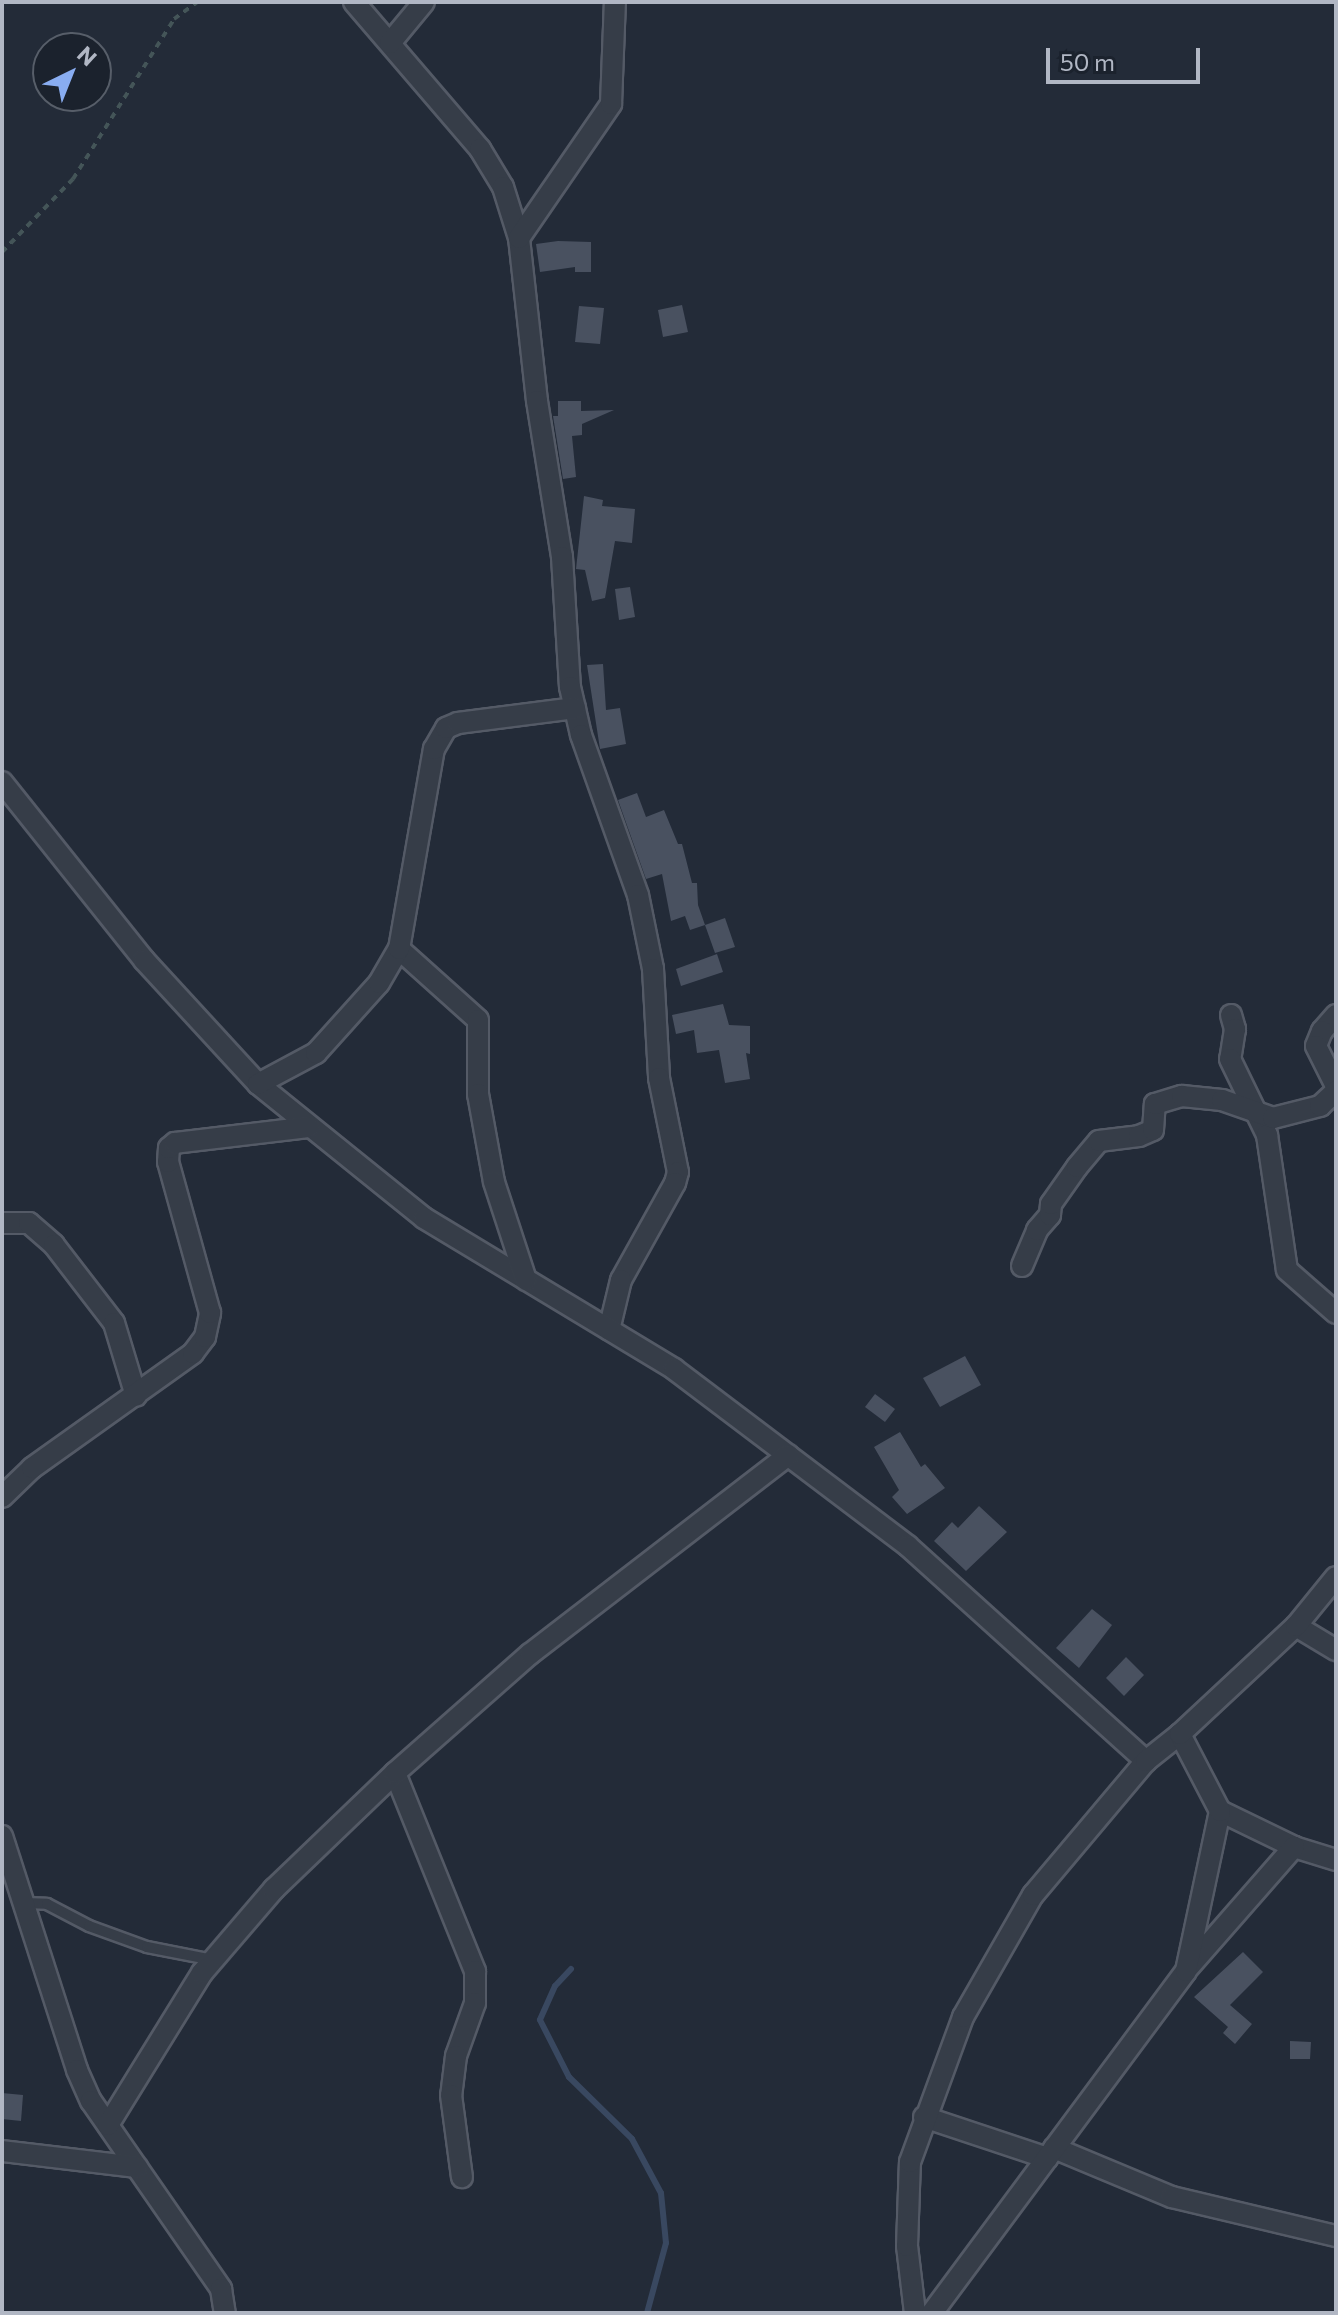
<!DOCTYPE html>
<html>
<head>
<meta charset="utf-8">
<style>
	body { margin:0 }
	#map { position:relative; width:1338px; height:2315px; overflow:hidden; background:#232b38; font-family:Commissioner,sans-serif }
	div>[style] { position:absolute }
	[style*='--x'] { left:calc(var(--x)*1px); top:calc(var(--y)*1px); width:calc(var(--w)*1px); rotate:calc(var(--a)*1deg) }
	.stream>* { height:6px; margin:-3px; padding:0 3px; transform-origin:3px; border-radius:3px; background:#394860 }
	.building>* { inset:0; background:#495160 }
	.path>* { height:4px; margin-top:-2px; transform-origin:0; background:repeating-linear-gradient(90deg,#445558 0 6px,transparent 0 12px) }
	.roads { filter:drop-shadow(2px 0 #545a66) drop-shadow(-2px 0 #545a66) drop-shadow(0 2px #545a66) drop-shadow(0 -2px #545a66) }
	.service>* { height:10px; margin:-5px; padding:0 5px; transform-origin:5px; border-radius:5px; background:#363d48 }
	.minor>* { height:20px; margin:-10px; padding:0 10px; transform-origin:10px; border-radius:10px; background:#363d48 }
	span { translate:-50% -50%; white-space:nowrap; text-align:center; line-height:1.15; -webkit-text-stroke:7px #1b222d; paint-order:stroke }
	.frame { position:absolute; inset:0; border:4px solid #b1b7c4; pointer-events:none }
	.north { position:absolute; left:32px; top:32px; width:80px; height:80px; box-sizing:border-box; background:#1b222d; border:2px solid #575e69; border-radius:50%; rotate:43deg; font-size:22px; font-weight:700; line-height:32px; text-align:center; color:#b1b7c4 }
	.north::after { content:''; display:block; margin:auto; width:28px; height:36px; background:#89adf1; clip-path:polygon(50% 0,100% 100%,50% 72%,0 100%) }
	.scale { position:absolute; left:1046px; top:48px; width:154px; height:36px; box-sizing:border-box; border:4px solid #b1b7c4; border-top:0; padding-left:10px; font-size:24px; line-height:28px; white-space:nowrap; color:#b1b7c4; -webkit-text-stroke:6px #1b222d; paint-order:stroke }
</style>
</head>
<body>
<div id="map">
	<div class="stream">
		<i style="--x:571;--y:1969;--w:23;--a:133"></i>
		<i style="--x:555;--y:1986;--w:37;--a:114"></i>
		<i style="--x:540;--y:2020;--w:64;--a:63"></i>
		<i style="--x:569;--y:2077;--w:88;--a:44.5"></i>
		<i style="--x:632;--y:2139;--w:61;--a:61.8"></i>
		<i style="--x:661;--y:2193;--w:50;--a:84.3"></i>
		<i style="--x:666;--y:2243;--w:73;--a:105.2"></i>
	</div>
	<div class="building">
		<i style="clip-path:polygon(558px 241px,591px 242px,591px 272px,575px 272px,575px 267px,540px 272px,536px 244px)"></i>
		<i style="clip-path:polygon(682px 305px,688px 332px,663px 337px,658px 310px)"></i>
		<i style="clip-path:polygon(579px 306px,604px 308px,600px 344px,575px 342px)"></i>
		<i style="clip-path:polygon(558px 401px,581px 401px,581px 411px,614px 410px,582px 424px,582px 435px,572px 436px,576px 477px,563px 479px,553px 416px,558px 416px)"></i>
		<i style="clip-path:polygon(584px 496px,603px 500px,602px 506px,635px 509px,632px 543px,615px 541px,605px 598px,592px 601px,585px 570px,576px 569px)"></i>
		<i style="clip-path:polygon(630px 587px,635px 617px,619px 620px,615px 589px)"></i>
		<i style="clip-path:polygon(603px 664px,606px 710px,620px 708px,626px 744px,600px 749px,587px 665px)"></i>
		<i style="clip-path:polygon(637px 793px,646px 817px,664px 810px,678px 844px,682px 844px,692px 883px,697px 883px,698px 905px,705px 925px,690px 930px,685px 916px,671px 921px,662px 874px,646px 879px,618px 800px)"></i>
		<i style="clip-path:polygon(725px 918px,735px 947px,715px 953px,705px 925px)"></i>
		<i style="clip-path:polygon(717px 954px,723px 972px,681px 986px,676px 969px)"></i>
		<i style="clip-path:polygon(723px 1004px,729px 1025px,750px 1026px,750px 1054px,746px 1053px,750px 1079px,725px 1083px,719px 1050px,697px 1053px,694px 1030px,676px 1034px,672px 1015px)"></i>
		<i style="clip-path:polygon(965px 1356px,981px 1385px,940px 1407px,923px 1378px)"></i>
		<i style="clip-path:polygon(875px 1394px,895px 1409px,885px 1422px,865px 1407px)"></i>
		<i style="clip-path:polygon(900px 1432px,921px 1467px,925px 1464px,945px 1488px,907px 1514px,892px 1497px,899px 1490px,874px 1447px)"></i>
		<i style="clip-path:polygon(979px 1506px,1007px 1532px,966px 1571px,934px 1541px,952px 1522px,958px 1528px)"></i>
		<i style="clip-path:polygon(1092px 1609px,1112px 1625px,1079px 1668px,1056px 1648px)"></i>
		<i style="clip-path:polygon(1126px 1657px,1144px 1675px,1124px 1696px,1106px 1678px)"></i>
		<i style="clip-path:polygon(1243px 1952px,1263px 1972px,1230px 2005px,1252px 2024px,1235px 2044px,1223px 2033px,1228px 2027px,1194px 1997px)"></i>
		<i style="clip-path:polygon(1290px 2041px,1311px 2042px,1310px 2059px,1290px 2059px)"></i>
		<i style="clip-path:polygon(2px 2093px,23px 2095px,21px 2121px,2px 2119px)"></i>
	</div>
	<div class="path">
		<i style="--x:2;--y:252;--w:102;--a:-45.8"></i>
		<i style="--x:73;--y:179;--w:189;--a:-57.7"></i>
		<i style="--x:174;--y:19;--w:29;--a:-36"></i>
	</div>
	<div class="roads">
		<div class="service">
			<i style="--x:23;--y:1903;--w:24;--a:2"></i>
			<i style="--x:47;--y:1904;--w:47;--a:27.6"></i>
			<i style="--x:89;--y:1926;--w:62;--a:19.9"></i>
			<i style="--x:147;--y:1947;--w:67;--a:11.1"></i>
		</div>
		<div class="minor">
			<i style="--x:354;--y:2;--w:194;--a:49.4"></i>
			<i style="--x:480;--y:149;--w:44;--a:58.8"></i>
			<i style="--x:503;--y:187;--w:53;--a:72.6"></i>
			<i style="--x:519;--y:238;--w:164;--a:83.7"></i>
			<i style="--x:537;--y:401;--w:158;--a:80.9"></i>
			<i style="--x:562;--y:557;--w:130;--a:86.5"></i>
			<i style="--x:570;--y:687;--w:49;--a:77.1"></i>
			<i style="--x:581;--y:735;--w:170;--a:70.4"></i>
			<i style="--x:638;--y:895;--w:76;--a:78.5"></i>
			<i style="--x:653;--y:969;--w:109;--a:86.8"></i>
			<i style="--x:659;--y:1078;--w:96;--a:78.6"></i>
			<i style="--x:678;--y:1172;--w:11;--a:105"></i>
			<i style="--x:675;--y:1183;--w:111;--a:119.1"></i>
			<i style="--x:621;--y:1280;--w:51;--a:103.5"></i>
			<i style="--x:390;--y:43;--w:53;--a:-50.3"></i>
			<i style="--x:519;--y:238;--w:163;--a:-55.5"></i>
			<i style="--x:611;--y:104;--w:102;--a:-87.8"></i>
			<i style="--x:2;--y:782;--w:228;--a:51.4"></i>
			<i style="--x:144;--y:960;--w:168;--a:47.4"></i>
			<i style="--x:258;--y:1084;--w:213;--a:38.9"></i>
			<i style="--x:424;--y:1218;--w:292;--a:31.1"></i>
			<i style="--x:674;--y:1369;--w:293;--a:37.1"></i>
			<i style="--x:908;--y:1546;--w:321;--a:42.1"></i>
			<i style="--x:399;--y:949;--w:106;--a:41.9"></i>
			<i style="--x:478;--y:1020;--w:74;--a:90"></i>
			<i style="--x:478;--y:1094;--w:89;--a:79.7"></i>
			<i style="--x:494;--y:1182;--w:103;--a:71.9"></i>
			<i style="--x:1231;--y:1015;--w:15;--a:74"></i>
			<i style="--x:1235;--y:1029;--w:30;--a:99"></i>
			<i style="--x:1230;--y:1059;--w:85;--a:64"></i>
			<i style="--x:1267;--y:1135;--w:136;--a:81.6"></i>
			<i style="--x:1287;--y:1270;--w:65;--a:41.3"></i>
			<i style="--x:1336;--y:1015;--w:21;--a:131"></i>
			<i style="--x:1322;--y:1031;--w:16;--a:112"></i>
			<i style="--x:1316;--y:1046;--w:45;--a:63.4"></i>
			<i style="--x:258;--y:1084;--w:66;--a:-28.1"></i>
			<i style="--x:316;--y:1053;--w:94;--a:-48"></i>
			<i style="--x:379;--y:983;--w:39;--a:-60"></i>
			<i style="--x:399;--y:949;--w:203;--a:-80.1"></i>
			<i style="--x:434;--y:749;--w:24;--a:-60"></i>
			<i style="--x:446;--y:728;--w:13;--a:-23"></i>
			<i style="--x:458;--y:723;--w:118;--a:-7.3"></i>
			<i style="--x:2;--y:1223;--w:27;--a:0"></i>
			<i style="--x:29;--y:1223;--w:33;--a:41"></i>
			<i style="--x:54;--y:1245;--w:98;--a:52.4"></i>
			<i style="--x:114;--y:1323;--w:76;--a:73.2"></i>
			<i style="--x:1022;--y:1266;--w:39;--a:-67"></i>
			<i style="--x:1037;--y:1230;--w:20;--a:-49"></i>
			<i style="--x:1050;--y:1215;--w:11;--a:-85"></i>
			<i style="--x:1051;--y:1204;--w:45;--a:-54.9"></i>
			<i style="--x:1077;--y:1167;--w:34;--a:-50"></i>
			<i style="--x:1099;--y:1141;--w:40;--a:-7.1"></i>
			<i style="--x:1139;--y:1136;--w:15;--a:-23"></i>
			<i style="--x:1153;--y:1130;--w:26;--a:-86"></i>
			<i style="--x:1155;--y:1104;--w:28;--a:-17"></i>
			<i style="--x:1182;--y:1096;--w:40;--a:5.7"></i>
			<i style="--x:1222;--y:1100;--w:54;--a:19.4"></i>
			<i style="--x:1273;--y:1118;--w:49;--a:-14.3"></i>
			<i style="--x:1320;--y:1106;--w:22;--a:-43"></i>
			<i style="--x:2;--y:1497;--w:42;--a:-44"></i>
			<i style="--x:32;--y:1468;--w:198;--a:-35.5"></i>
			<i style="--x:193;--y:1353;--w:20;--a:-53"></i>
			<i style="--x:205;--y:1337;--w:25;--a:-78"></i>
			<i style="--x:210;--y:1313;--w:157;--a:-105.5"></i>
			<i style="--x:168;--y:1162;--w:14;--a:-86"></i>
			<i style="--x:169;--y:1148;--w:8;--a:-40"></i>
			<i style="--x:175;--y:1143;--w:135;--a:-6.8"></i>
			<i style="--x:1296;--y:1626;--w:47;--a:31"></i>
			<i style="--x:395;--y:1773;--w:214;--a:68"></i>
			<i style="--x:475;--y:1971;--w:32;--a:90"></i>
			<i style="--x:475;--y:2003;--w:56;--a:109.7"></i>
			<i style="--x:456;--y:2056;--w:39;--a:97"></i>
			<i style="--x:451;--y:2095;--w:83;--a:82.4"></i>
			<i style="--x:1220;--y:1811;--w:82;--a:25.9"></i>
			<i style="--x:1294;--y:1847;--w:44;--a:17.2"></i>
			<i style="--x:2;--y:1836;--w:246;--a:72.2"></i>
			<i style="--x:77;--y:2070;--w:34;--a:66"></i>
			<i style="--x:91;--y:2101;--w:229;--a:55.3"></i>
			<i style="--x:221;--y:2289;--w:24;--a:81"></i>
			<i style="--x:1188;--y:1968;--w:161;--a:-48.8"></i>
			<i style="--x:924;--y:2117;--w:130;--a:18.4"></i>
			<i style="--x:108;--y:2125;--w:179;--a:-58.3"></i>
			<i style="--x:202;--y:1973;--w:111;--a:-49.4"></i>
			<i style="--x:274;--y:1889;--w:168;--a:-43.8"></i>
			<i style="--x:395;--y:1773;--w:180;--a:-41.4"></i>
			<i style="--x:530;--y:1654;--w:326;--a:-37.6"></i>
			<i style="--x:1054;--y:2148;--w:128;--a:22.6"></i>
			<i style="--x:1172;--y:2197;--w:169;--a:13.4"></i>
			<i style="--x:2;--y:2151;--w:136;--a:6.8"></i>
			<i style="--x:915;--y:2313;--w:67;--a:-96.8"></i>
			<i style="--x:907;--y:2246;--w:84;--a:-88"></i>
			<i style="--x:910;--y:2162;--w:154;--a:-69.9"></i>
			<i style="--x:963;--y:2017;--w:141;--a:-60.2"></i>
			<i style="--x:1033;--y:1895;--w:175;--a:-49.9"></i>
			<i style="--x:1146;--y:1761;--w:43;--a:-38.5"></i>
			<i style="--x:932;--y:2313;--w:426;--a:-53.4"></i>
			<i style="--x:1186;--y:1971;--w:164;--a:-78"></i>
			<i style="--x:1220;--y:1811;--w:87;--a:-117.5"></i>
			<i style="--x:1180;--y:1734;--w:158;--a:-43"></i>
			<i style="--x:1296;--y:1626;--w:63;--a:-50.8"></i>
		</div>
	</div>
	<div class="frame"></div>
	<div class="north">N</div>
	<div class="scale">50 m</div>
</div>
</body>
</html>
